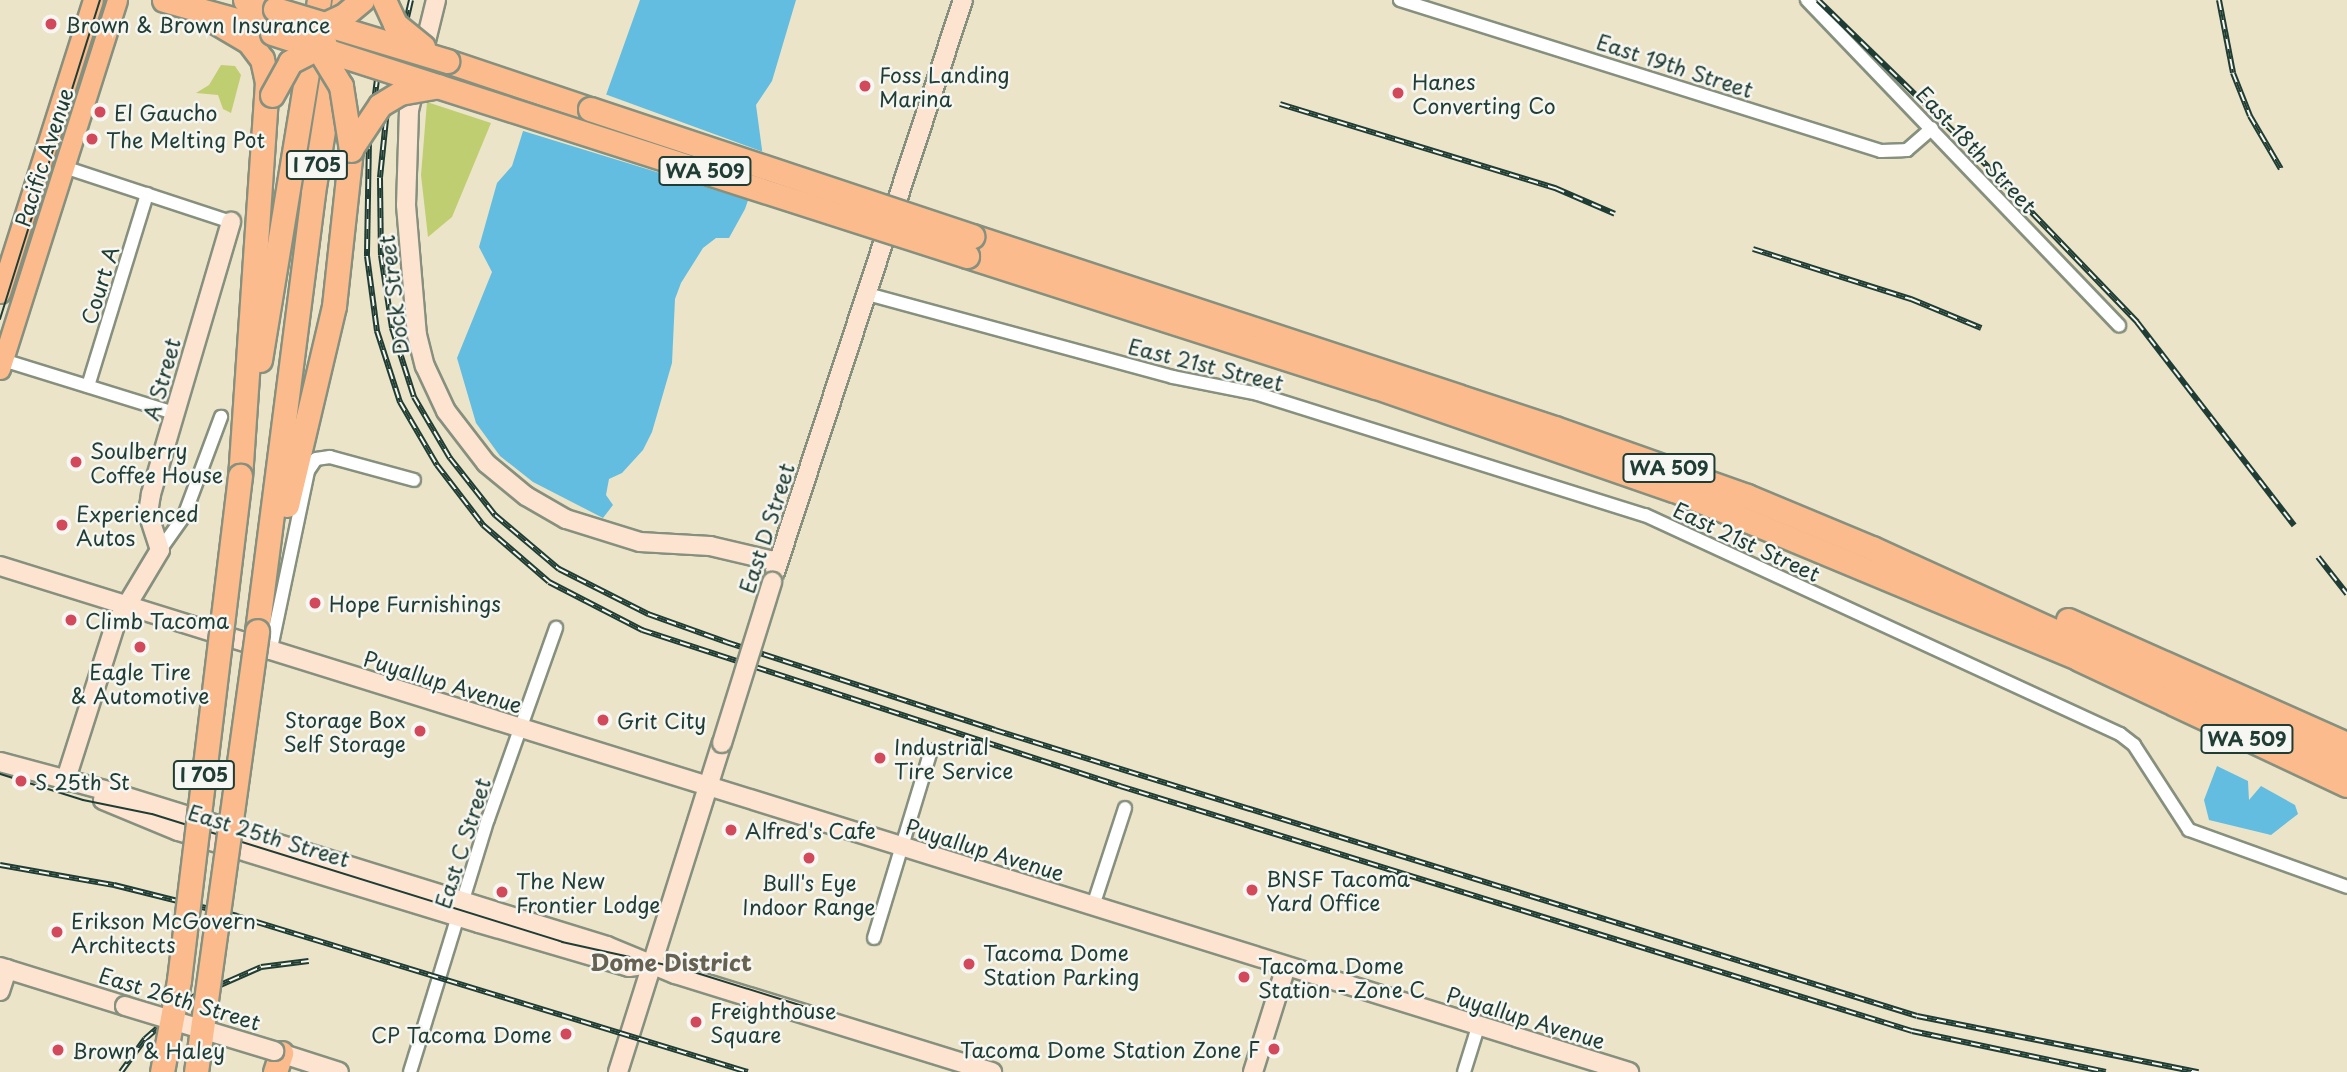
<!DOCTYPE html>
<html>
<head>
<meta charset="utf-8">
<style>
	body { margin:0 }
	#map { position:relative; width:2347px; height:1072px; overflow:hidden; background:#ece4c8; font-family:"Playpen Sans",sans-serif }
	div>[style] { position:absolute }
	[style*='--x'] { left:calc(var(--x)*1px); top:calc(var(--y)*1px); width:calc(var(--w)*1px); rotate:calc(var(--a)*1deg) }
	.green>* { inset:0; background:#bfce71 }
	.water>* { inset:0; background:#63bde1 }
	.pier>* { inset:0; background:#ece4c8 }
	.roads { filter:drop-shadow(2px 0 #86907e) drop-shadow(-2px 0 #86907e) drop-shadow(0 2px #86907e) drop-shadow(0 -2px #86907e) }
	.street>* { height:12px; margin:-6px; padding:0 6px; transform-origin:6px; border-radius:6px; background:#fff }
	.secondary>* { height:18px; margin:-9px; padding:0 9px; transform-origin:9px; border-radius:9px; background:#fde4d1 }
	.primary>* { height:19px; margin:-9.5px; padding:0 9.5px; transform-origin:9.5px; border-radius:9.5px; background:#fbbb8d }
	.highway>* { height:23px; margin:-11.5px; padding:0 11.5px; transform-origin:11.5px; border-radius:11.5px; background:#fbbb8d }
	.tram>* { height:2px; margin:-1px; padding:0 1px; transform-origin:1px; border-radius:1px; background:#1f3d34 }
	.rail>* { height:6px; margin-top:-3px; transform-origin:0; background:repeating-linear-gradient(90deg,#f6f6f2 0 10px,#1f3d34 0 20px); box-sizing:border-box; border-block:2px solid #1f3d34 }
	.bridges { filter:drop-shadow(2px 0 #86907e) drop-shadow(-2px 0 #86907e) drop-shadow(0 2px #86907e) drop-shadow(0 -2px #86907e) }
	.secondary-bridge>* { height:18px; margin:-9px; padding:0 9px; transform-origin:9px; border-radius:9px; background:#fde4d1 }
	.highway-bridge>* { height:23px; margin:-11.5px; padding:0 11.5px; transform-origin:11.5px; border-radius:11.5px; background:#fbbb8d }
	.dots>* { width:19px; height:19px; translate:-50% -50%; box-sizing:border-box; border:4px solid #f6f6f2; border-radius:50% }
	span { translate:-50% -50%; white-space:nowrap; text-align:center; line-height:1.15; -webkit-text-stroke:5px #f6f6f2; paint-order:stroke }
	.shield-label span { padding:2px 5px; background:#f6f6f2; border:2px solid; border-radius:5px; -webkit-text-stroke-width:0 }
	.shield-label { font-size:19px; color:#1f3d34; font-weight:700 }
	.poi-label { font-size:21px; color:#1f3d34 }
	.left { translate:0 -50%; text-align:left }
	.right { translate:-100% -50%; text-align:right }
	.street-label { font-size:21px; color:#1f3d34 }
	.neighbourhood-label { font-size:23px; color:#676152; font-weight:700 }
</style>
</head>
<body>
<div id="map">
	<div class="green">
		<i style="clip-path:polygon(221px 65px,235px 66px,241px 75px,231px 113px,223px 109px,218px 95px,196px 93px,209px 85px)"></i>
		<i style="clip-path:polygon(427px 102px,491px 123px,452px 217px,428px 237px,421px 175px)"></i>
	</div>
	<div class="water">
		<i style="clip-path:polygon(640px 0,796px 0,772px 81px,756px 105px,763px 157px,745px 209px,729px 238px,716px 238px,703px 248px,681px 283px,675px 299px,672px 363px,652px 432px,643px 450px,622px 473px,609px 479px,606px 495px,613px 505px,603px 518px,533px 482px,500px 456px,476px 423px,457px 358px,492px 272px,479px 247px,497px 183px,512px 166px,524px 128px,606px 95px)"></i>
		<i style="clip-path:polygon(2217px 766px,2248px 781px,2249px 800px,2261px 786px,2295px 805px,2298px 814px,2271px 835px,2209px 820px,2204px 800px)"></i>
	</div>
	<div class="pier">
		<i style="clip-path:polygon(602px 93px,766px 153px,751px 201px,520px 130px,545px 111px,573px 108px)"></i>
	</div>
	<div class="roads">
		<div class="street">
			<i style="--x:1400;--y:0;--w:504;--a:17.43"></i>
			<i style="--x:1881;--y:151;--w:26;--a:-2"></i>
			<i style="--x:1907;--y:150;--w:33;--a:-41"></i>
			<i style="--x:1807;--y:0;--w:451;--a:46.2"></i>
			<i style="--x:64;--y:167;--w:176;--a:18.2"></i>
			<i style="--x:864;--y:293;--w:320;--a:15.2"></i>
			<i style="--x:1173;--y:377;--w:87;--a:11.3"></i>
			<i style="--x:1258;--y:394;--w:405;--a:17.4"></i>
			<i style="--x:1645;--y:515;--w:523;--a:24.75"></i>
			<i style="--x:2120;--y:734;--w:18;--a:38"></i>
			<i style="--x:2134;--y:745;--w:101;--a:57.1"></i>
			<i style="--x:2189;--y:830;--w:168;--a:19.8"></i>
			<i style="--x:3;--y:360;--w:179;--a:17.2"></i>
			<i style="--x:88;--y:386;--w:201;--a:-72.9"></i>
			<i style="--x:160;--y:550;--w:42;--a:-54.8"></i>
			<i style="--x:184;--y:516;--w:106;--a:-69.5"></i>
			<i style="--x:270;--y:653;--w:186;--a:-78.2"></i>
			<i style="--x:308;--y:471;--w:14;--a:-56"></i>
			<i style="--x:316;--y:459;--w:14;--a:-8"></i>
			<i style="--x:330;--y:457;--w:87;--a:15.3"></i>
			<i style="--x:1093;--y:906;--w:103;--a:-71.9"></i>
			<i style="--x:874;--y:938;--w:196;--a:-73.1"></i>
			<i style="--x:410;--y:1072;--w:265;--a:-72.9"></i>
			<i style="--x:488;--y:819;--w:203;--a:-70.4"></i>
			<i style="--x:1464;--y:1072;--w:47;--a:-72.7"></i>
		</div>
		<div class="secondary">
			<i style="--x:436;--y:0;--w:113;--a:103.8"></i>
			<i style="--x:409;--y:110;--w:95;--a:91.8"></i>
			<i style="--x:406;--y:205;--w:130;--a:85.2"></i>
			<i style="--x:417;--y:335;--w:32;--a:76"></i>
			<i style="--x:425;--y:366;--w:50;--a:65"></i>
			<i style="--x:446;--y:411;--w:66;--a:52.4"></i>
			<i style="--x:486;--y:463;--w:52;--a:39.5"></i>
			<i style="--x:526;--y:496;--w:46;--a:29.9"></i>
			<i style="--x:566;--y:519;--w:77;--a:17.3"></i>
			<i style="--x:640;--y:542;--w:70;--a:3.3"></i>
			<i style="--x:710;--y:546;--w:70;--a:13.2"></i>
			<i style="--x:0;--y:566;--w:1706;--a:17.26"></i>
			<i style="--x:775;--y:572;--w:602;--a:-71.81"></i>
			<i style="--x:0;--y:762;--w:112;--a:15"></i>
			<i style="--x:108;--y:791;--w:523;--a:17.26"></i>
			<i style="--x:607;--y:946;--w:74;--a:22.4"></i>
			<i style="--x:675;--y:974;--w:332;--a:17.2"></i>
			<i style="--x:65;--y:782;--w:165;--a:-72.3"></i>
			<i style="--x:115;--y:625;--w:87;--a:-59"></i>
			<i style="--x:160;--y:550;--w:39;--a:-108"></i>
			<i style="--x:148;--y:513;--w:19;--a:-81"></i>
			<i style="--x:151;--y:494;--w:284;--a:-73.6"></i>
			<i style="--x:103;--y:800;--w:81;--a:22.5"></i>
			<i style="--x:178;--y:831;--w:315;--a:17"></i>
			<i style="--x:479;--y:923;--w:156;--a:16.3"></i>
			<i style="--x:629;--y:967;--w:21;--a:-8"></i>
			<i style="--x:0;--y:967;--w:131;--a:17.3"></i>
			<i style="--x:0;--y:991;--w:23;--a:-72"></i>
			<i style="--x:274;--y:1051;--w:68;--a:17.9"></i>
			<i style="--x:618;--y:1072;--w:345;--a:-72.5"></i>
			<i style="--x:1253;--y:1072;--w:110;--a:-72.6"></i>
		</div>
		<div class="primary">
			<i style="--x:0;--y:293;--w:307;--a:-72.4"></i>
			<i style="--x:0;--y:369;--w:387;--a:-72.4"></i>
		</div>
		<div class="highway">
			<i style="--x:164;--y:0;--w:132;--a:15.4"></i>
			<i style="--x:245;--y:0;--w:51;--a:20.6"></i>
			<i style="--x:197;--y:11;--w:61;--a:30.8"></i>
			<i style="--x:249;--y:42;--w:21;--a:53"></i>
			<i style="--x:262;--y:59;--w:24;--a:78"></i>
			<i style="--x:267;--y:82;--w:395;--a:93.9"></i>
			<i style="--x:447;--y:61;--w:151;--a:18.6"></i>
			<i style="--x:972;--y:236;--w:614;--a:18.23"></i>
			<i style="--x:1555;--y:428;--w:204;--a:19.5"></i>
			<i style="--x:1747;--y:496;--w:135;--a:22.6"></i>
			<i style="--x:1872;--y:548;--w:522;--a:24.45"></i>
			<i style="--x:967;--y:256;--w:429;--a:17.8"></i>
			<i style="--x:1376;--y:387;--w:315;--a:19.1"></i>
			<i style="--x:1674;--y:490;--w:439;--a:22.6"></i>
			<i style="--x:2079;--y:659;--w:296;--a:25.2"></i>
			<i style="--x:260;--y:360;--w:365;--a:-80.7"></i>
			<i style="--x:287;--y:505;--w:204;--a:-76.7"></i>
			<i style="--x:334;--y:306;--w:157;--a:-83.8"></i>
			<i style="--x:2068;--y:620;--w:305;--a:24"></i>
			<i style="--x:257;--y:631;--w:442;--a:-82.7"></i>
			<i style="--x:313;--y:193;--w:195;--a:-80.9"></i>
			<i style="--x:275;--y:1072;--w:20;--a:-72"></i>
		</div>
	</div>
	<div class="tram">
		<i style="--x:0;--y:319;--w:334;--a:-72.6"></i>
		<i style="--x:0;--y:774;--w:87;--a:17.4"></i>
		<i style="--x:83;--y:800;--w:70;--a:11.5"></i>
		<i style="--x:152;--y:814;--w:430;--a:17.3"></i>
		<i style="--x:562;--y:942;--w:125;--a:12.5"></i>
		<i style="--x:684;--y:969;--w:125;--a:17.3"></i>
	</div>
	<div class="rail">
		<i style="--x:394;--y:0;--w:59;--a:103.8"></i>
		<i style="--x:380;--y:57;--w:83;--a:97.6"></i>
		<i style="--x:369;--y:139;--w:117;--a:91"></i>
		<i style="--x:367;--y:256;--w:76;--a:82.4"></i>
		<i style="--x:377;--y:331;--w:75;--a:72.1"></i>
		<i style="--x:400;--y:402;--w:73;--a:59.6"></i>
		<i style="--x:437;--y:465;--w:76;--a:52.5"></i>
		<i style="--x:483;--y:525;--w:87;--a:40.8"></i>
		<i style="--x:549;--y:582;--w:105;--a:27.3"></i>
		<i style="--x:642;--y:630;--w:503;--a:18.07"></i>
		<i style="--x:1120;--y:786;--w:829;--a:17.19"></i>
		<i style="--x:1912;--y:1031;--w:198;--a:11.9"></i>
		<i style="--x:411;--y:0;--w:103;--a:103"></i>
		<i style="--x:388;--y:100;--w:78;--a:95.9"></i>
		<i style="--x:380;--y:178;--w:77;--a:89.3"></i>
		<i style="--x:381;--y:255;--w:74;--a:81.4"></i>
		<i style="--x:392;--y:328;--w:72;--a:72.3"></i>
		<i style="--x:414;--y:397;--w:71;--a:59.5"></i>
		<i style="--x:450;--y:458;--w:73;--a:51.7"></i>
		<i style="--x:495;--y:515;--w:84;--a:40.2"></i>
		<i style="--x:559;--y:569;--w:100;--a:26.8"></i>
		<i style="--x:648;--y:614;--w:83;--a:19.7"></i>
		<i style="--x:726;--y:642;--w:283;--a:18.1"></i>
		<i style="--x:995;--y:730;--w:965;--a:17.23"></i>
		<i style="--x:1917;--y:1016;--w:287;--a:11.3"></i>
		<i style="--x:1818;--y:0;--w:204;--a:44.2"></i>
		<i style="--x:1964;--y:142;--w:250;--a:46.1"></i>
		<i style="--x:2137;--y:322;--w:257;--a:52.3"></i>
		<i style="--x:2219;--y:0;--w:74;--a:79.1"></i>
		<i style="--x:2233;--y:73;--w:46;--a:68.4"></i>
		<i style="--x:2250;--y:116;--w:61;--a:59.7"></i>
		<i style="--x:1280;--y:104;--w:288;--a:17"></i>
		<i style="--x:1555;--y:188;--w:65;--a:23.4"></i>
		<i style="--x:1753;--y:249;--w:166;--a:17.6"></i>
		<i style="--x:1911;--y:299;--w:76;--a:22.5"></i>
		<i style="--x:2318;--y:557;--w:47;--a:51.9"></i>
		<i style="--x:0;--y:865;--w:116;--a:10"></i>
		<i style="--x:114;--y:885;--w:127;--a:14.1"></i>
		<i style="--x:237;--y:916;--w:534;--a:16.98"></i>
		<i style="--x:121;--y:1072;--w:41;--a:-54"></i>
		<i style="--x:145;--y:1039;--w:64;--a:-41.2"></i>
		<i style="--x:193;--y:997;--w:74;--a:-23.8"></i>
		<i style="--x:261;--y:967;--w:48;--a:-7.1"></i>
	</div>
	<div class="bridges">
		<div class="secondary-bridge">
			<i style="--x:722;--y:743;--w:169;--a:-72.7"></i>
			<i style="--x:125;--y:1006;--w:156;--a:16.8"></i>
		</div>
		<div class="highway-bridge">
			<i style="--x:384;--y:0;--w:26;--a:65"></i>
			<i style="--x:395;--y:24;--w:36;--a:39"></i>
			<i style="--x:275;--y:9;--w:180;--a:16.8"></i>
			<i style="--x:272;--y:33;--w:730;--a:17.79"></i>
			<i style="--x:272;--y:95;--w:38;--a:-61"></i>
			<i style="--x:290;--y:62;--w:39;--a:-27"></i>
			<i style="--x:590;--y:109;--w:403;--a:18.4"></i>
			<i style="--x:352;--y:147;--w:50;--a:-56.3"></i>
			<i style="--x:380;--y:105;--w:23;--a:-31"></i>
			<i style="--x:400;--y:93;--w:39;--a:-10"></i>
			<i style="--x:351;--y:150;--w:65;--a:-98.9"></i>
			<i style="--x:341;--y:86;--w:63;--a:-121.4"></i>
			<i style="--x:308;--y:32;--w:38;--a:-25"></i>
			<i style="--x:343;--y:16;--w:25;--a:-40"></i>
			<i style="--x:162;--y:1072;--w:94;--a:-79.5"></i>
			<i style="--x:179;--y:980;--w:508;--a:-83.1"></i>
			<i style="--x:196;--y:1072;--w:445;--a:-82.1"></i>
		</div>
	</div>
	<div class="dots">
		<i style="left:51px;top:24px;background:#d1495b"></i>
		<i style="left:865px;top:86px;background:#d1495b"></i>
		<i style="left:1398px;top:93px;background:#d1495b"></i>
		<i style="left:100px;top:112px;background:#d1495b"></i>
		<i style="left:92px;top:139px;background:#d1495b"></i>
		<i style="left:76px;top:462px;background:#d1495b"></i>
		<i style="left:62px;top:525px;background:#d1495b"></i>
		<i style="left:315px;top:603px;background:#d1495b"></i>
		<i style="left:71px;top:620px;background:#d1495b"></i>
		<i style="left:140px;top:647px;background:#d1495b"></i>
		<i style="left:603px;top:720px;background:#d1495b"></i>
		<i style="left:420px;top:731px;background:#d1495b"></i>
		<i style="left:880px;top:758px;background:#d1495b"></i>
		<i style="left:21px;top:781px;background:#d1495b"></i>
		<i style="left:731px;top:830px;background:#d1495b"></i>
		<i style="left:809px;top:858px;background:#d1495b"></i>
		<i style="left:1252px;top:890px;background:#d1495b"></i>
		<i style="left:502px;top:892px;background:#d1495b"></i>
		<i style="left:57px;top:932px;background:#d1495b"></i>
		<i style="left:969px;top:964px;background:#d1495b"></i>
		<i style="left:1244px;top:977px;background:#d1495b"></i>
		<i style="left:696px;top:1022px;background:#d1495b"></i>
		<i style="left:566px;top:1034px;background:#d1495b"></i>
		<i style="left:1274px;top:1049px;background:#d1495b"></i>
		<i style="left:58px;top:1050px;background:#d1495b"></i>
	</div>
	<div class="shield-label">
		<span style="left:317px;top:165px">I 705</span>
		<span style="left:705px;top:171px">WA 509</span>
		<span style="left:1669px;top:468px">WA 509</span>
		<span style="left:2247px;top:739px">WA 509</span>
		<span style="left:204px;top:775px">I 705</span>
	</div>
	<div class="poi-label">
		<span class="left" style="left:65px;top:24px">Brown &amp; Brown Insurance</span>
		<span class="left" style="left:879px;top:86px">Foss Landing<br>Marina</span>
		<span class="left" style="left:1412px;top:93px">Hanes<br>Converting Co</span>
		<span class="left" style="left:114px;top:112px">El Gaucho</span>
		<span class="left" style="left:106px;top:139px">The Melting Pot</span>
		<span class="left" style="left:90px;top:462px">Soulberry<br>Coffee House</span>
		<span class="left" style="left:76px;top:525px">Experienced<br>Autos</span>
		<span class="left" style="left:329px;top:603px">Hope Furnishings</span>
		<span class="left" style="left:85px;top:620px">Climb Tacoma</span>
		<span style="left:140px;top:683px">Eagle Tire<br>&amp; Automotive</span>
		<span class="right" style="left:406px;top:731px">Storage Box<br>Self Storage</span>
		<span class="left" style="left:617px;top:720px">Grit City</span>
		<span class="left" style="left:894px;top:758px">Industrial<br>Tire Service</span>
		<span class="left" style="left:35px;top:781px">S 25th St</span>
		<span class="left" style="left:745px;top:830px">Alfred's Cafe</span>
		<span class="left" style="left:1266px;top:890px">BNSF Tacoma<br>Yard Office</span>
		<span class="left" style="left:516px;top:892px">The New<br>Frontier Lodge</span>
		<span style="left:809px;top:894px">Bull's Eye<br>Indoor Range</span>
		<span class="left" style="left:71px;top:932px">Erikson McGovern<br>Architects</span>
		<span class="left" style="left:983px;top:964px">Tacoma Dome<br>Station Parking</span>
		<span class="left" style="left:1258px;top:977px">Tacoma Dome<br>Station - Zone C</span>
		<span class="left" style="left:710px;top:1022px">Freighthouse<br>Square</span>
		<span class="right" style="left:552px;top:1034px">CP Tacoma Dome</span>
		<span class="right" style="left:1260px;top:1049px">Tacoma Dome Station Zone F</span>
		<span class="left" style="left:72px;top:1050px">Brown &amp; Haley</span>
	</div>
	<div class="street-label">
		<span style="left:1675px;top:65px;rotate:18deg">East 19th Street</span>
		<span style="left:1977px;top:149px;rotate:47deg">East 18th Street</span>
		<span style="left:43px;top:157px;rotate:-72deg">Pacific Avenue</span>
		<span style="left:99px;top:285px;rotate:-73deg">Court A</span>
		<span style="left:393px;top:295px;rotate:-97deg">Dock Street</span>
		<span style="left:1206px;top:364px;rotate:14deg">East 21st Street</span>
		<span style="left:161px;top:379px;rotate:-74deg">A Street</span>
		<span style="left:766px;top:528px;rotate:-72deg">East D Street</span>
		<span style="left:1747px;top:541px;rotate:25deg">East 21st Street</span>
		<span style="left:443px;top:681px;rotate:17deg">Puyallup Avenue</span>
		<span style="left:269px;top:835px;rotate:17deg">East 25th Street</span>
		<span style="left:462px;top:843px;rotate:-72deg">East C Street</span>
		<span style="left:985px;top:849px;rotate:17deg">Puyallup Avenue</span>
		<span style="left:180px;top:998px;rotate:17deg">East 26th Street</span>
		<span style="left:1526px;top:1017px;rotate:17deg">Puyallup Avenue</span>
	</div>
	<div class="neighbourhood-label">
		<span style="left:671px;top:962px">Dome District</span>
	</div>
</div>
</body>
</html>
